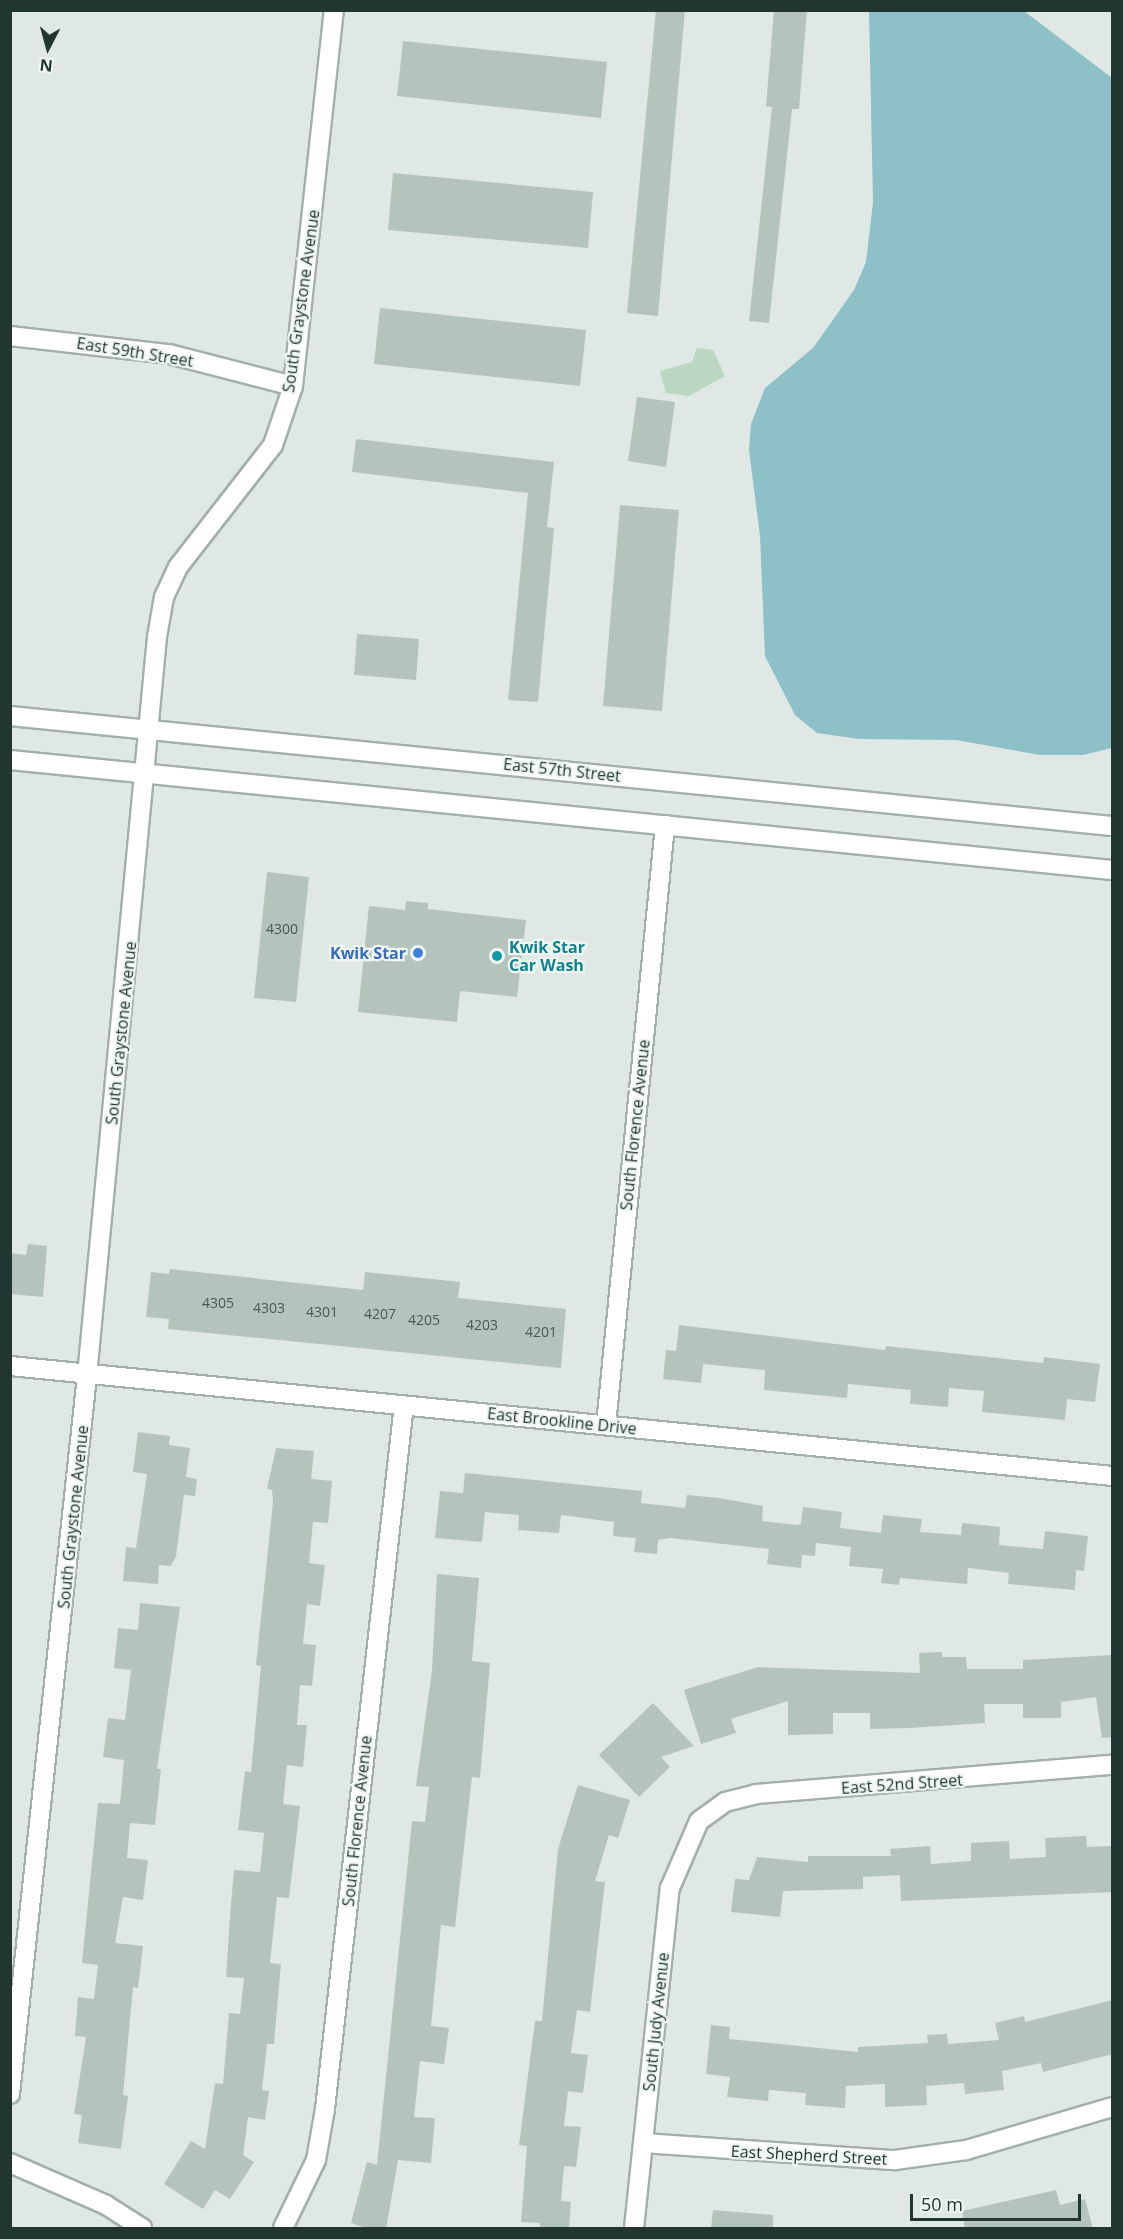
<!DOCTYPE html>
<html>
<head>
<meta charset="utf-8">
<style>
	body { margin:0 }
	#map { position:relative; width:1123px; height:2239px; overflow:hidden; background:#dfe8e4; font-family:"Open Sans",sans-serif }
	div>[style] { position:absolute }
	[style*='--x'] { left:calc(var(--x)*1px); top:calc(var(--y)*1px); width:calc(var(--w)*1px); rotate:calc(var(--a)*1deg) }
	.green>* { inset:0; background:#bad7c2 }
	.water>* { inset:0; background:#8dc0c7 }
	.building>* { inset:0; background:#b5c3bd }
	.roads { filter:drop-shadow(2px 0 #a3afab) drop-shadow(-2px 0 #a3afab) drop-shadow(0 2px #a3afab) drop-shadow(0 -2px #a3afab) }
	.street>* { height:18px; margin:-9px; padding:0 9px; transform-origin:9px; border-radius:9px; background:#fff }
	.secondary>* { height:18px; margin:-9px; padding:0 9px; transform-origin:9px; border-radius:9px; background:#fff }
	.dots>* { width:16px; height:16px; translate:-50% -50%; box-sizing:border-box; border:3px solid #eff6f2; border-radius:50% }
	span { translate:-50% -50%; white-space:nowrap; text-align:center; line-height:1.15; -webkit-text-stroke:4.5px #eff6f2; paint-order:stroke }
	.number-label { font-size:14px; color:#475954 }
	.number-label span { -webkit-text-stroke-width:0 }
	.street-label { font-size:16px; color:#223631 }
	.culture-label { font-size:16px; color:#0d838f; font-weight:700 }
	.left { translate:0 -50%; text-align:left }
	.shop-label { font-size:16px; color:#366cbe; font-weight:700 }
	.right { translate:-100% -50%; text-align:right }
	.frame { position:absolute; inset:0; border:12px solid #223631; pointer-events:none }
	.north { position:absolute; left:18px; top:18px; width:60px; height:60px; -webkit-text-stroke:4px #eff6f2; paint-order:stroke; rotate:186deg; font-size:16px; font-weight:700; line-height:24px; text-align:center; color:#223631 }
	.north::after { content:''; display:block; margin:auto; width:21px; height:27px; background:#223631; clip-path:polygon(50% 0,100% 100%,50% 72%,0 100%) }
	.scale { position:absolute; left:910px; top:2194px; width:171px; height:27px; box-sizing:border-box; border:3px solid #223631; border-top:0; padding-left:8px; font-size:18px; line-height:21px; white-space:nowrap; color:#223631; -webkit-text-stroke:4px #eff6f2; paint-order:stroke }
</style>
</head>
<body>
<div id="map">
	<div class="green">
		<i style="clip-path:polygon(697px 348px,713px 350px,725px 376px,689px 396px,666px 393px,660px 371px,692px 362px)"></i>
	</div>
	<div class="water">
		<i style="clip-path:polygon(869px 11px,1024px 11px,1112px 78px,1112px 748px,1083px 755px,1040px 755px,956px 740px,859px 739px,817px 733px,795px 715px,765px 656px,760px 536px,749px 450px,751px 424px,765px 388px,813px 348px,854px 290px,866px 262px,873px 203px)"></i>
	</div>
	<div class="building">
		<i style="clip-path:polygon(656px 10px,685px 10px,658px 316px,627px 313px)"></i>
		<i style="clip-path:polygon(774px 10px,807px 10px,799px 109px,792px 109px,769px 323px,749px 321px,772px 107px,766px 106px)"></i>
		<i style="clip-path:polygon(403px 41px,607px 62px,601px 118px,397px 96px)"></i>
		<i style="clip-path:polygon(393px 173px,593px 192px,588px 248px,388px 230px)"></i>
		<i style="clip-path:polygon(380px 308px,586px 330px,580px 386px,374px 364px)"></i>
		<i style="clip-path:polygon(637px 397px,675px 402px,666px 467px,628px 461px)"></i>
		<i style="clip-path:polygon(356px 439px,554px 462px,547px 527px,554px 528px,538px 702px,508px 700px,528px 493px,352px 472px)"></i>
		<i style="clip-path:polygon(620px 505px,679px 510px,662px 711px,603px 706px)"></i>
		<i style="clip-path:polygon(357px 634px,419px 639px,416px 680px,354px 675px)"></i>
		<i style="clip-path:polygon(267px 872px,309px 877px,296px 1002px,254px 998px)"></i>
		<i style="clip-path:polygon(406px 901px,428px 903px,428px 909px,526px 920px,517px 997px,460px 991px,457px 1022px,358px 1012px,369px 906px,405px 910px)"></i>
		<i style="clip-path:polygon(28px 1244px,47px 1246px,43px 1297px,10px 1294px,10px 1253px,26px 1255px)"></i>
		<i style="clip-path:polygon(170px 1269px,363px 1290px,365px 1272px,460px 1282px,458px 1298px,566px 1309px,561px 1368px,168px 1329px,169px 1319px,146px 1317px,151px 1272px,169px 1274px)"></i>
		<i style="clip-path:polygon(679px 1325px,885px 1350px,886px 1346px,1043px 1363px,1044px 1357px,1100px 1364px,1095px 1402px,1067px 1399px,1065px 1420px,982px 1412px,984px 1391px,949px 1388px,948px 1407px,910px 1404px,911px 1390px,848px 1384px,847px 1398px,764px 1390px,765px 1370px,703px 1364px,701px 1383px,663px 1379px,666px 1350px,676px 1351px)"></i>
		<i style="clip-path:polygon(138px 1432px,170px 1436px,169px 1445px,190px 1448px,186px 1477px,197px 1479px,195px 1496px,184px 1495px,176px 1556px,171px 1566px,159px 1565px,158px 1584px,123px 1581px,126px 1547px,136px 1548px,147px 1474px,133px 1472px)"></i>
		<i style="clip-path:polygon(276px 1448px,314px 1451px,311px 1479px,332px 1481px,328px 1523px,313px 1522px,309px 1563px,325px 1565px,320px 1606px,307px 1604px,303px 1644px,316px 1645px,312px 1686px,300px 1685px,297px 1725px,307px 1725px,303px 1767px,287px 1765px,283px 1804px,300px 1806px,289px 1898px,277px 1897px,270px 1963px,281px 1964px,274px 2044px,267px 2044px,262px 2090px,269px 2091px,265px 2120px,248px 2117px,243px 2155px,254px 2162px,230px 2199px,215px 2190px,203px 2209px,164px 2184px,191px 2141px,205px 2149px,215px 2083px,223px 2084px,229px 2013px,240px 2014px,244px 1978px,226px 1977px,230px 1916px,234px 1870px,260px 1872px,264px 1833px,238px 1830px,245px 1771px,251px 1772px,261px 1666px,256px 1665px,273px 1502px,272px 1490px,267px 1489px)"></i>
		<i style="clip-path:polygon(465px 1473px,642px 1491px,641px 1503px,685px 1508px,687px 1495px,719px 1498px,763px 1506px,762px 1521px,797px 1525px,801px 1524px,803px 1507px,842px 1512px,840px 1528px,881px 1533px,883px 1515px,922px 1519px,920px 1532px,961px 1535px,962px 1523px,1000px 1527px,999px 1545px,1043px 1549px,1045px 1531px,1088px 1536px,1084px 1571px,1076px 1570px,1075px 1590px,1008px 1584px,1009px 1573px,968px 1568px,967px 1584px,900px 1578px,899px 1585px,881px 1583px,883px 1569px,849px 1566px,851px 1547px,816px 1543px,815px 1556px,802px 1555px,801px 1568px,767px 1564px,769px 1549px,670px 1538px,658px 1540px,657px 1554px,634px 1552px,636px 1538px,613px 1536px,614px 1522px,561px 1515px,559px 1533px,518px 1530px,519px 1515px,485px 1512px,482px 1542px,435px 1538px,440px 1491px,463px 1493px)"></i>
		<i style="clip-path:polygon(437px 1574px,479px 1578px,472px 1661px,490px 1663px,480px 1778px,472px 1777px,455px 1927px,441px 1925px,431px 2026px,449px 2028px,444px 2064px,420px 2061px,414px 2117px,435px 2118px,431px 2163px,398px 2160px,386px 2229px,369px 2229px,351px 2223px,367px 2162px,377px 2165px,412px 1821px,425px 1822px,429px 1787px,416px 1786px,432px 1670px)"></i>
		<i style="clip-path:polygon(140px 1603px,180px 1607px,157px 1769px,161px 1769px,155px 1825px,130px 1823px,127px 1858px,148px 1860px,143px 1900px,123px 1897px,115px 1943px,143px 1946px,138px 1988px,133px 1987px,123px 2095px,128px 2096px,121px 2149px,78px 2143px,82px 2115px,74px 2114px,86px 2037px,75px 2036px,78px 1997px,94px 1999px,98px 1965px,82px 1963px,98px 1803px,120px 1804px,124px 1760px,103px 1757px,108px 1718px,125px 1720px,131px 1670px,114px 1668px,118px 1628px,138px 1630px)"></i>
		<i style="clip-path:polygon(942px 1652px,942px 1657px,966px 1657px,967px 1669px,1023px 1669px,1023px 1660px,1113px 1655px,1113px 1737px,1102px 1738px,1096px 1697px,1061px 1702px,1061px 1718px,1023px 1718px,1023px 1704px,984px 1704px,985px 1723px,909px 1728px,870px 1729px,870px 1713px,833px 1713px,833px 1734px,788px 1735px,788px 1701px,731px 1719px,736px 1733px,701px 1744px,684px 1690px,758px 1667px,920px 1673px,919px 1653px)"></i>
		<i style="clip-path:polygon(653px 1703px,694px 1746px,661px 1757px,670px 1767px,639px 1797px,599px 1755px)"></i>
		<i style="clip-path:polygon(578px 1785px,630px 1800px,618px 1838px,609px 1835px,595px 1881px,605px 1882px,590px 2012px,577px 2010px,571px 2053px,588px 2055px,583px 2093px,568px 2091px,564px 2126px,581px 2127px,576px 2167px,564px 2166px,561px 2201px,571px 2202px,569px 2229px,540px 2229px,540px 2223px,521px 2222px,527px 2146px,519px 2145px,535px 2021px,542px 2021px,558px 1849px)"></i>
		<i style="clip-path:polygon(1086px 1836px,1087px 1847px,1111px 1846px,1113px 1892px,901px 1901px,900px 1875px,863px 1877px,863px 1889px,783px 1891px,780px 1917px,731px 1912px,735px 1879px,749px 1880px,757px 1857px,808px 1862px,808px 1856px,891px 1856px,890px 1849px,930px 1846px,931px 1864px,971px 1861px,971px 1843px,1009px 1841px,1010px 1859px,1046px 1857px,1045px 1838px)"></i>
		<i style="clip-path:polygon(1113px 2000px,1113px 2054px,1043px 2072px,1041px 2063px,1002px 2071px,1004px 2090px,965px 2094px,964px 2083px,926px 2086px,927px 2105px,885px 2107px,885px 2084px,846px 2086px,845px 2108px,805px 2105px,806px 2093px,769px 2090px,768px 2101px,727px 2097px,730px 2077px,706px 2074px,711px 2025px,730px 2027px,729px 2039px,858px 2052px,858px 2047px,928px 2043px,927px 2035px,947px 2034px,948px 2044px,999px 2040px,995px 2023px,1024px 2016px,1025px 2022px)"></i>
		<i style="clip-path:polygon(1056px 2190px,1060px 2205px,1085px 2199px,1093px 2229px,965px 2229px,962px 2211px)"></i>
		<i style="clip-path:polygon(713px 2210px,773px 2215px,773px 2229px,711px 2229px)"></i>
	</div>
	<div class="roads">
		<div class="street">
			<i style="--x:10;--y:336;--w:160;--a:6.5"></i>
			<i style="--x:169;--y:354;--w:128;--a:14.5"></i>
			<i style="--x:10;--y:1366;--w:1107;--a:5.7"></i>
			<i style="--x:606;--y:1425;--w:603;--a:-84.38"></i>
			<i style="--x:10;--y:2094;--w:722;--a:-83.88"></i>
			<i style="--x:87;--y:1376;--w:742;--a:-84.59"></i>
			<i style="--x:157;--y:637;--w:41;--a:-80.1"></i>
			<i style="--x:164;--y:597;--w:33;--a:-65"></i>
			<i style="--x:178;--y:567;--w:155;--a:-52.1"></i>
			<i style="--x:273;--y:445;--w:62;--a:-71.3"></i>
			<i style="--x:293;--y:386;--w:378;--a:-83.8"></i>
			<i style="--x:643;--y:2143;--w:253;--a:3.9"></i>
			<i style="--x:895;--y:2160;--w:72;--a:-8"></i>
			<i style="--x:966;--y:2150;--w:152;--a:-16.4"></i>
			<i style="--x:10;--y:2163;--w:105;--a:23.6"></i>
			<i style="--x:106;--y:2205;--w:43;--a:32.6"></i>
			<i style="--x:283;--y:2228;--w:76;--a:-64.1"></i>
			<i style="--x:316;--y:2160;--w:52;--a:-80"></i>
			<i style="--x:325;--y:2109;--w:708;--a:-83.6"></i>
			<i style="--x:634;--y:2228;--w:342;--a:-84"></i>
			<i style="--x:670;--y:1888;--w:73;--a:-66.6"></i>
			<i style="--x:699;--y:1821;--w:32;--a:-36"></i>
			<i style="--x:725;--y:1802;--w:32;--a:-14"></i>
			<i style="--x:756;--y:1794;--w:357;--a:-4.7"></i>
		</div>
		<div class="secondary">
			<i style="--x:10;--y:716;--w:1107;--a:5.7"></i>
			<i style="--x:10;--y:760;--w:1107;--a:5.7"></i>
		</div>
	</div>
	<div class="dots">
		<i style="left:418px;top:953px;background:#3f7fe0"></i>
		<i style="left:497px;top:956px;background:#0f9aa8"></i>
	</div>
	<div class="number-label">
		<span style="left:282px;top:929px">4300</span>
		<span style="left:218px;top:1303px">4305</span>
		<span style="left:269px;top:1308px">4303</span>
		<span style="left:322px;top:1312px">4301</span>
		<span style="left:380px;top:1314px">4207</span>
		<span style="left:424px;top:1320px">4205</span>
		<span style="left:482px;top:1325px">4203</span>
		<span style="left:541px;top:1332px">4201</span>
	</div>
	<div class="street-label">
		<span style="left:301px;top:301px;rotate:-82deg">South Graystone Avenue</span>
		<span style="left:135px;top:352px;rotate:9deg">East 59th Street</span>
		<span style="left:562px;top:770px;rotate:6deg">East 57th Street</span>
		<span style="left:121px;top:1033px;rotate:-84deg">South Graystone Avenue</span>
		<span style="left:635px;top:1125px;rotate:-84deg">South Florence Avenue</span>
		<span style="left:562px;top:1421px;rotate:6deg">East Brookline Drive</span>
		<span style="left:73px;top:1517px;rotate:-84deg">South Graystone Avenue</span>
		<span style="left:902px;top:1784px;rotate:-4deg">East 52nd Street</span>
		<span style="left:357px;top:1821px;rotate:-84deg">South Florence Avenue</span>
		<span style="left:656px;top:2022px;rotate:-84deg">South Judy Avenue</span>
		<span style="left:809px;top:2155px;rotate:3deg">East Shepherd Street</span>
	</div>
	<div class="culture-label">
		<span class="left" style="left:509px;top:956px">Kwik Star<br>Car Wash</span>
	</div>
	<div class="shop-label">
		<span class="right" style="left:406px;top:953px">Kwik Star</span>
	</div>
	<div class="frame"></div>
	<div class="north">N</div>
	<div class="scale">50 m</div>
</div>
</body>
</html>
